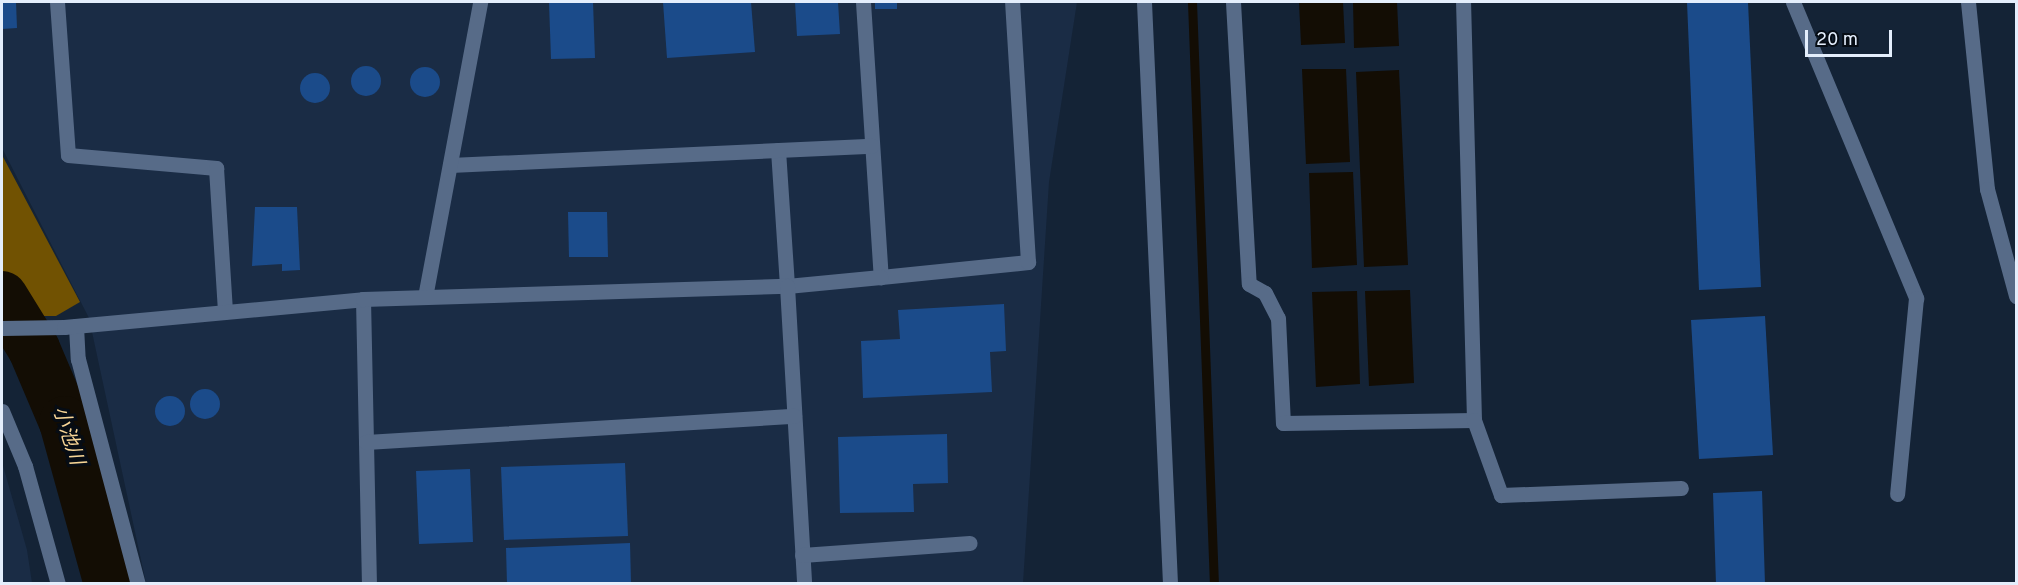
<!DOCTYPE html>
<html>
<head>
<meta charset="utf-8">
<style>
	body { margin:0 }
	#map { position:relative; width:2018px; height:585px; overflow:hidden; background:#142336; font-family:Overpass,"Noto Sans JP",sans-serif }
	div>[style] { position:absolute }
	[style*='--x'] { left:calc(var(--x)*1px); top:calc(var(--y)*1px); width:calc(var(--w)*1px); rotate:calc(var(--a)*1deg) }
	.built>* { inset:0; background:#1a2c45 }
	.forest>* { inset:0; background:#715202 }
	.water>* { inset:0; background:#130d04 }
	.stream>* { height:9px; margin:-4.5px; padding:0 4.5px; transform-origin:4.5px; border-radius:4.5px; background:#130d04 }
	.river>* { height:52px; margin:-26px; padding:0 26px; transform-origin:26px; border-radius:26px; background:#130d04 }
	.building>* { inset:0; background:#1b4b8a }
	.round { border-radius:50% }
	.minor>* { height:15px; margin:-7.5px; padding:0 7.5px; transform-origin:7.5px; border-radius:7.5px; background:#576b88 }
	span { translate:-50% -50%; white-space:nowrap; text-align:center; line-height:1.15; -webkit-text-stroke:6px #060c14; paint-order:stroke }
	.water-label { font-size:20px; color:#f7d596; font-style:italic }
	.frame { position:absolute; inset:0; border:3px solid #e4eefc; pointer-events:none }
	.scale { position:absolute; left:1805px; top:30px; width:87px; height:27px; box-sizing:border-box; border:3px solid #e4eefc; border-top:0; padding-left:8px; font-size:18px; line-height:21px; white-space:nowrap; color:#e4eefc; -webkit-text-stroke:4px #060c14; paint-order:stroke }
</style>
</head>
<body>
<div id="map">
	<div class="built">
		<i style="clip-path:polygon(2px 2px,1077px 2px,1049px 182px,1023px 583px,146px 583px,89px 318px,2px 148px)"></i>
		<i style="clip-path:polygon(2px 462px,27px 550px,32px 583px,2px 583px)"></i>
	</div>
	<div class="forest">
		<i style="clip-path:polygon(2px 155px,80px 302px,56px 316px,2px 316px)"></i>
	</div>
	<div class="water">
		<i style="clip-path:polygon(1299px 2px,1343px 2px,1345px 43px,1301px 45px)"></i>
		<i style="clip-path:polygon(1353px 2px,1397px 2px,1399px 46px,1354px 48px)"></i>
		<i style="clip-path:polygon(1302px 69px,1346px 69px,1350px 162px,1306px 164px)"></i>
		<i style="clip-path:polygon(1399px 70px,1408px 265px,1364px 267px,1356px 72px)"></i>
		<i style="clip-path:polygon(1353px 172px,1357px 265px,1312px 268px,1309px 173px)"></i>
		<i style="clip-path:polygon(1410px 290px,1414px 383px,1369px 386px,1365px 291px)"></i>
		<i style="clip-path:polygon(1357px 291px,1360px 384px,1316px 387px,1312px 292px)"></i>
	</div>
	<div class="stream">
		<i style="--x:1192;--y:2;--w:582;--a:87.84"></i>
	</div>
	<div class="river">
		<i style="--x:2;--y:297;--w:61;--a:58.4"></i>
		<i style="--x:34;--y:349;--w:79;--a:67"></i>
		<i style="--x:65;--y:422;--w:168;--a:74.5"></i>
	</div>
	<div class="building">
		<i style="clip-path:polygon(2px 2px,16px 2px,17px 28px,2px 29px)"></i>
		<i style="clip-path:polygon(549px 2px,593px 2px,595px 58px,551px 59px)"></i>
		<i style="clip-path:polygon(663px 2px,751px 2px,755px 52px,667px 58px)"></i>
		<i style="clip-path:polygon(795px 2px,838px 2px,840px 34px,797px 36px)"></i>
		<i style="clip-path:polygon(875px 2px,897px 2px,897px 9px,875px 9px)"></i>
		<i style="clip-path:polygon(1687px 2px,1748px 2px,1761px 287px,1699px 290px)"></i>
		<i class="round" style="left:351px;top:66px;width:30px;height:30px"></i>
		<i class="round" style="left:410px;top:67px;width:30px;height:30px"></i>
		<i class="round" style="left:300px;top:73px;width:30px;height:30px"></i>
		<i style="clip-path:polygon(255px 207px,297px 207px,300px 270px,282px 271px,282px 264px,252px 266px)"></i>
		<i style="clip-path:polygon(568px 212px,607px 212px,608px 257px,569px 257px)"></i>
		<i style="clip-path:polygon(1004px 304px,1006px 351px,990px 352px,992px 392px,863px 398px,861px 341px,900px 339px,898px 310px)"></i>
		<i style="clip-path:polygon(1765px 316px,1773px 455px,1699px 459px,1691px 320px)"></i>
		<i class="round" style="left:190px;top:389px;width:30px;height:30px"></i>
		<i class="round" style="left:155px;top:396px;width:30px;height:30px"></i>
		<i style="clip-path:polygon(947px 434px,948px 483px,913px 484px,914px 512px,840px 513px,838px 437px)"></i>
		<i style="clip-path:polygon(625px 463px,628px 536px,504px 540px,501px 467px)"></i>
		<i style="clip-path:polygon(470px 469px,473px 542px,419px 544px,416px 471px)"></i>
		<i style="clip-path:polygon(1762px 491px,1765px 584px,1716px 584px,1713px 493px)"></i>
		<i style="clip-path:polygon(630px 543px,631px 584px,507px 584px,506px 548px)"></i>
	</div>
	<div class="minor">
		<i style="--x:57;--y:2;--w:153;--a:85.9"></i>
		<i style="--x:68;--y:155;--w:149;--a:5"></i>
		<i style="--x:216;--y:168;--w:144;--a:86.4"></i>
		<i style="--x:863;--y:2;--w:276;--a:86.3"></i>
		<i style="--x:881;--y:277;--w:148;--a:-5.8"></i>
		<i style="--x:1028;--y:262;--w:260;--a:-93.5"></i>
		<i style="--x:1144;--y:2;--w:583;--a:87.44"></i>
		<i style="--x:1233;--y:2;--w:282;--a:86.8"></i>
		<i style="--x:1249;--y:284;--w:18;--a:29"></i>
		<i style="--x:1265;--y:293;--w:28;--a:63"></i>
		<i style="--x:1278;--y:318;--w:105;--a:87.3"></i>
		<i style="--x:1283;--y:423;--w:191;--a:-0.9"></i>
		<i style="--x:1474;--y:420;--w:418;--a:-91.5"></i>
		<i style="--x:1793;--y:2;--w:321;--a:67.4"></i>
		<i style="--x:1916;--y:298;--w:197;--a:95.5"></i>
		<i style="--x:1968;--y:2;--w:188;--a:84.2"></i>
		<i style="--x:1987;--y:189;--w:111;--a:74.8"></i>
		<i style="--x:778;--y:150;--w:136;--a:86.2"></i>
		<i style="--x:787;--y:286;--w:94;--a:-5.5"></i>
		<i style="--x:450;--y:165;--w:422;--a:-2.6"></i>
		<i style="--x:425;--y:297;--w:300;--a:-79.4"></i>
		<i style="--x:363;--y:299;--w:285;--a:88.8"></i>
		<i style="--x:76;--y:326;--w:33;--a:87"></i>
		<i style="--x:78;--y:359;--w:233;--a:75.1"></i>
		<i style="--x:2;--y:328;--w:62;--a:-0.9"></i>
		<i style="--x:64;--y:327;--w:300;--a:-5.3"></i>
		<i style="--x:363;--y:299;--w:424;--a:-1.8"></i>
		<i style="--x:787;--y:286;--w:298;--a:86.7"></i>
		<i style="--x:2;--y:411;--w:60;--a:67.3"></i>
		<i style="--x:25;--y:466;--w:123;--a:74.4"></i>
		<i style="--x:1474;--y:420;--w:80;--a:70.2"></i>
		<i style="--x:1501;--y:495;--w:180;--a:-2.2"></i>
		<i style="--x:366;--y:442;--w:429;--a:-3.5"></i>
		<i style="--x:802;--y:555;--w:168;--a:-4.1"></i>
	</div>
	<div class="water-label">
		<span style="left:67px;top:436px;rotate:72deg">小池川</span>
	</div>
	<div class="frame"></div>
	<div class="scale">20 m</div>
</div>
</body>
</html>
